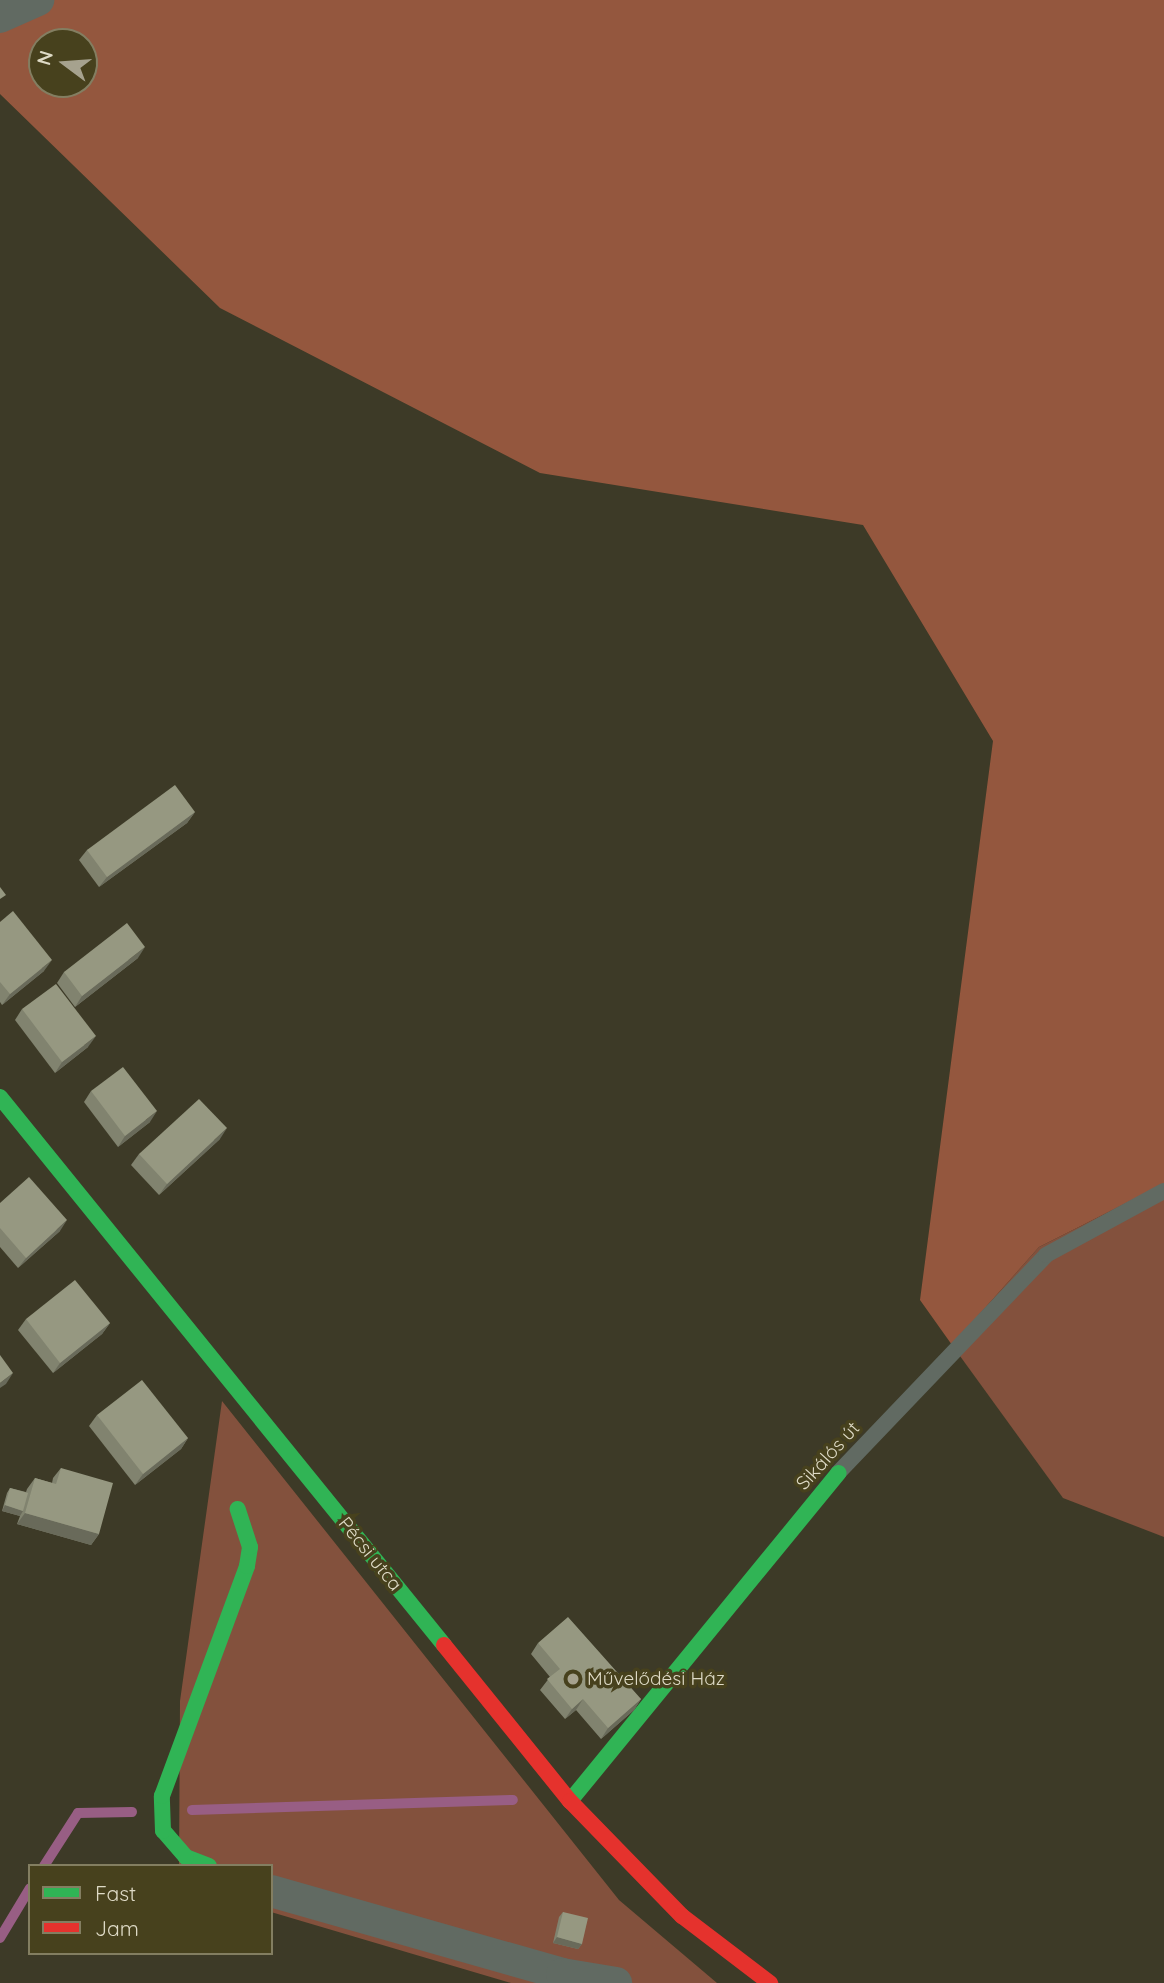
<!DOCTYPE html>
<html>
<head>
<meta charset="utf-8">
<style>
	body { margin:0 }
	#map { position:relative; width:1164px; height:1983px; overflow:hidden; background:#3d3a27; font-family:Quicksand,sans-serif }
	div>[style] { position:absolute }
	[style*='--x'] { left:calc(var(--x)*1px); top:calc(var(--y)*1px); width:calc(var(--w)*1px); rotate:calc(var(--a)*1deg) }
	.green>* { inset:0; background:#83513d }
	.forest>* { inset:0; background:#94573e }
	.stream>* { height:10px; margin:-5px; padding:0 5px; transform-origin:5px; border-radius:5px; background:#985e84 }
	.lane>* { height:16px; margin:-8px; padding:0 8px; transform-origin:8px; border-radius:8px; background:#616a62 }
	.street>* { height:32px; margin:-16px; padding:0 16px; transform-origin:16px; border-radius:16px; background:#616a62 }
	.fast>* { height:16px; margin:-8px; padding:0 8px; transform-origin:8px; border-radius:8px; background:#30b455 }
	.jam>* { height:16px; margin:-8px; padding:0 8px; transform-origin:8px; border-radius:8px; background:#e5322d }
	.wall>* { inset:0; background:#81836f }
	.shaded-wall>* { inset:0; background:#696a5a }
	.building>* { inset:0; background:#969881 }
	.dots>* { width:19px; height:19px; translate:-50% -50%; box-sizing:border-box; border:4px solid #47411d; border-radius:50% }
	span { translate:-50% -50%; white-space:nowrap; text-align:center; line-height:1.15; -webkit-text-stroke:7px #47411d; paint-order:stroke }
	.street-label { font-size:19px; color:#dedac6 }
	.poi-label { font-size:19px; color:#dedac6 }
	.left { translate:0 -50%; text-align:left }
	.legend { position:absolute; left:28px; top:1864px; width:245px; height:91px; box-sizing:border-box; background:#47411d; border:2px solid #837e61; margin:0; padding:9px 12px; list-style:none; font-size:21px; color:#dedac6 }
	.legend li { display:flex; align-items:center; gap:14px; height:35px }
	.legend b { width:35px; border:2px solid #837e61 }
	.north { position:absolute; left:28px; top:28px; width:70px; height:70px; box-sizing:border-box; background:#47411d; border:2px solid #837e61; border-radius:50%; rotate:286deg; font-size:19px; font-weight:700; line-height:28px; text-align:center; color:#dedac6 }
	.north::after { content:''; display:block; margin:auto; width:24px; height:32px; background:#a6a28e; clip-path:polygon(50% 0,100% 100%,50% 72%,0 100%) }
</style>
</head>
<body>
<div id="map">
	<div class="green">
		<i style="clip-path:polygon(1164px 1184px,1164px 1537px,1063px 1498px,952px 1345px,1039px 1247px)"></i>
		<i style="clip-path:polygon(222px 1401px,619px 1900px,717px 1983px,511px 1983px,271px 1912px,271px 1866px,179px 1866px,180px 1701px)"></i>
	</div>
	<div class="forest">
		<i style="clip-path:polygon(evenodd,0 0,1164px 0,1164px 1184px,1039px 1247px,952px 1345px,920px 1300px,993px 741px,863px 525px,540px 473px,220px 308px,0 94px,0 0,42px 42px,84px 42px,84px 84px,42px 84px,42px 42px)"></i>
	</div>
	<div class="stream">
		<i style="--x:192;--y:1810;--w:321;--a:-1.8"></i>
		<i style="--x:44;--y:1866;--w:63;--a:-57.3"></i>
		<i style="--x:78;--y:1813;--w:54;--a:-1.1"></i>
		<i style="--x:0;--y:1938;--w:58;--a:-59"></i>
	</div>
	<div class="lane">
		<i style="--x:838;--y:1473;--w:301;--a:-46.3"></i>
		<i style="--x:1046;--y:1255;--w:134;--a:-28.5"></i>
	</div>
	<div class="street">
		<i style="--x:0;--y:17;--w:42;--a:-24.1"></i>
		<i style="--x:271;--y:1891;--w:303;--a:15.9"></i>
		<i style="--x:562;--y:1974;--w:55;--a:9.5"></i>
	</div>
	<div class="fast">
		<i style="--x:0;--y:1097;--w:705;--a:50.98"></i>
		<i style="--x:570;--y:1801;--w:424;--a:-50.7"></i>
		<i style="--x:209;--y:1866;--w:25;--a:-159"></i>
		<i style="--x:186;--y:1857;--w:35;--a:-131"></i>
		<i style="--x:163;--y:1831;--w:35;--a:-92"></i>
		<i style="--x:162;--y:1796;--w:245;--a:-69.7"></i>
		<i style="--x:247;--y:1566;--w:19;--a:-81"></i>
		<i style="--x:250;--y:1547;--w:40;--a:-108"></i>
	</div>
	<div class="jam">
		<i style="--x:444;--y:1645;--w:201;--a:51.1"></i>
		<i style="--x:570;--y:1801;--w:161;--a:45.8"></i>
		<i style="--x:682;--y:1916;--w:111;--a:37.3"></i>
	</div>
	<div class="wall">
		<i style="clip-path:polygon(195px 812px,187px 823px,99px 887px,79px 860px,87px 850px)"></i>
		<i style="clip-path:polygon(0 922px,44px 971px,2px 1005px,0 1002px)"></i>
		<i style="clip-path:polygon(138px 958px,75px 1007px,57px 983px,64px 972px)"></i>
		<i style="clip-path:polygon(22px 1009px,88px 1047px,55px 1073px,15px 1020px)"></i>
		<i style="clip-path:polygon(91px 1091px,150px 1122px,118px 1147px,84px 1102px)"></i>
		<i style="clip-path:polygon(220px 1139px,159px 1195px,131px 1165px,139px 1154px)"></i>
		<i style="clip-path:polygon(0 1203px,60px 1231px,18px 1268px,0 1247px)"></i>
		<i style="clip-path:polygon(26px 1319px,110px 1323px,102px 1334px,53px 1373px,18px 1330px)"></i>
		<i style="clip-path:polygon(97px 1415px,188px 1438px,181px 1449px,135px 1485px,89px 1426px)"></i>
		<i style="clip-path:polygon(61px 1468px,99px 1534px,91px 1545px,17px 1524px,20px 1516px,2px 1511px,7px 1493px,10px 1488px,26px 1492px,27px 1489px,35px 1478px,52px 1483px,53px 1478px)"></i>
		<i style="clip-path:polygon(538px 1643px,641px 1699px,634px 1710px,601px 1739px,576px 1710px,565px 1719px,540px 1690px,550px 1677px,531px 1654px)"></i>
		<i style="clip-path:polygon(563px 1912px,582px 1944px,578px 1949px,553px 1943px,559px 1917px)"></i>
	</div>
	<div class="shaded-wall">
		<i style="clip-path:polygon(195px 812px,187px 823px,99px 887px,107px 877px)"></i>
		<i style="clip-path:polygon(145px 947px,138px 958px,75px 1007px,82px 996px)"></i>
		<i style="clip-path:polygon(52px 960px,44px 971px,2px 1005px,10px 994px)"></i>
		<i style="clip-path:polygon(96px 1036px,88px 1047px,55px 1073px,62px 1062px)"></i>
		<i style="clip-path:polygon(157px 1111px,150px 1122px,118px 1147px,125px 1136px)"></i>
		<i style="clip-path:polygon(227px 1128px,220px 1139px,159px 1195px,167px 1184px)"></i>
		<i style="clip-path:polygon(67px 1220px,60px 1231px,18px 1268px,26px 1258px)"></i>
		<i style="clip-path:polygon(110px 1323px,102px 1334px,53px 1373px,60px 1363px)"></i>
		<i style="clip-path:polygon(13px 1373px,6px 1384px,0 1388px,0 1383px)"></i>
		<i style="clip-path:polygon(188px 1438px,181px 1449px,135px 1485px,143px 1474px)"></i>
		<i style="clip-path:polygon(5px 1505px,23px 1511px,20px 1516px,2px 1511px)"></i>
		<i style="clip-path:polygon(25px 1513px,99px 1534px,91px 1545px,17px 1524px)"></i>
		<i style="clip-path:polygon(583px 1699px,576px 1710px,565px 1719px,572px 1709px)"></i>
		<i style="clip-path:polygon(641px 1699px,634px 1710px,601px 1739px,608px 1728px)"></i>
		<i style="clip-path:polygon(557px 1937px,582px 1944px,578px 1949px,553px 1943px)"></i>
	</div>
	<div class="building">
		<i style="clip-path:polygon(175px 785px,195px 812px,107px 877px,87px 850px)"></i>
		<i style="clip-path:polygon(0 887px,6px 895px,0 899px)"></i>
		<i style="clip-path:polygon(13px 911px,52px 960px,10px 994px,0 982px,0 922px)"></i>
		<i style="clip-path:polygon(127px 923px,145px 947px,82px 996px,64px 972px)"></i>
		<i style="clip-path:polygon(56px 984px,96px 1036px,62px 1062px,22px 1009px)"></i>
		<i style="clip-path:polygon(123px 1067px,157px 1111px,125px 1136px,91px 1091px)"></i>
		<i style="clip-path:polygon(199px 1099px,227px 1128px,167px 1184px,139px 1154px)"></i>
		<i style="clip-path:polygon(29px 1177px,67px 1220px,26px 1258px,0 1228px,0 1203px)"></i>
		<i style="clip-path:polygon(75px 1280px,110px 1323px,60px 1363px,26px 1319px)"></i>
		<i style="clip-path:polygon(0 1355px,13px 1373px,0 1383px)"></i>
		<i style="clip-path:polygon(142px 1380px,188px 1438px,143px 1474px,97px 1415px)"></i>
		<i style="clip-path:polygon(61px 1468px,113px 1483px,99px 1534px,25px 1513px,35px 1478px,56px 1484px)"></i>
		<i style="clip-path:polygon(10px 1488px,28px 1493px,23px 1511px,5px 1505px)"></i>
		<i style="clip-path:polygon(568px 1617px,641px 1699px,608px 1728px,583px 1699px,572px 1709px,547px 1679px,560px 1669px,538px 1643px)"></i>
		<i style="clip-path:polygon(563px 1912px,588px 1918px,582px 1944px,557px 1937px)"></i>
	</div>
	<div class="dots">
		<i style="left:573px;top:1679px;background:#a6a28e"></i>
	</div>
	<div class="street-label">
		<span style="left:828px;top:1456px;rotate:-48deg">Sikálós út</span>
		<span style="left:370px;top:1554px;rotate:51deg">Pécsi utca</span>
	</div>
	<div class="poi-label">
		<span class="left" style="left:587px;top:1679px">Művelődési Ház</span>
	</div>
	<ul class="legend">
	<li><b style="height:9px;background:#30b455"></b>Fast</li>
	<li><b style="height:9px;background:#e5322d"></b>Jam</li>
	</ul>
	<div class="north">N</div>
</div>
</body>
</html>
